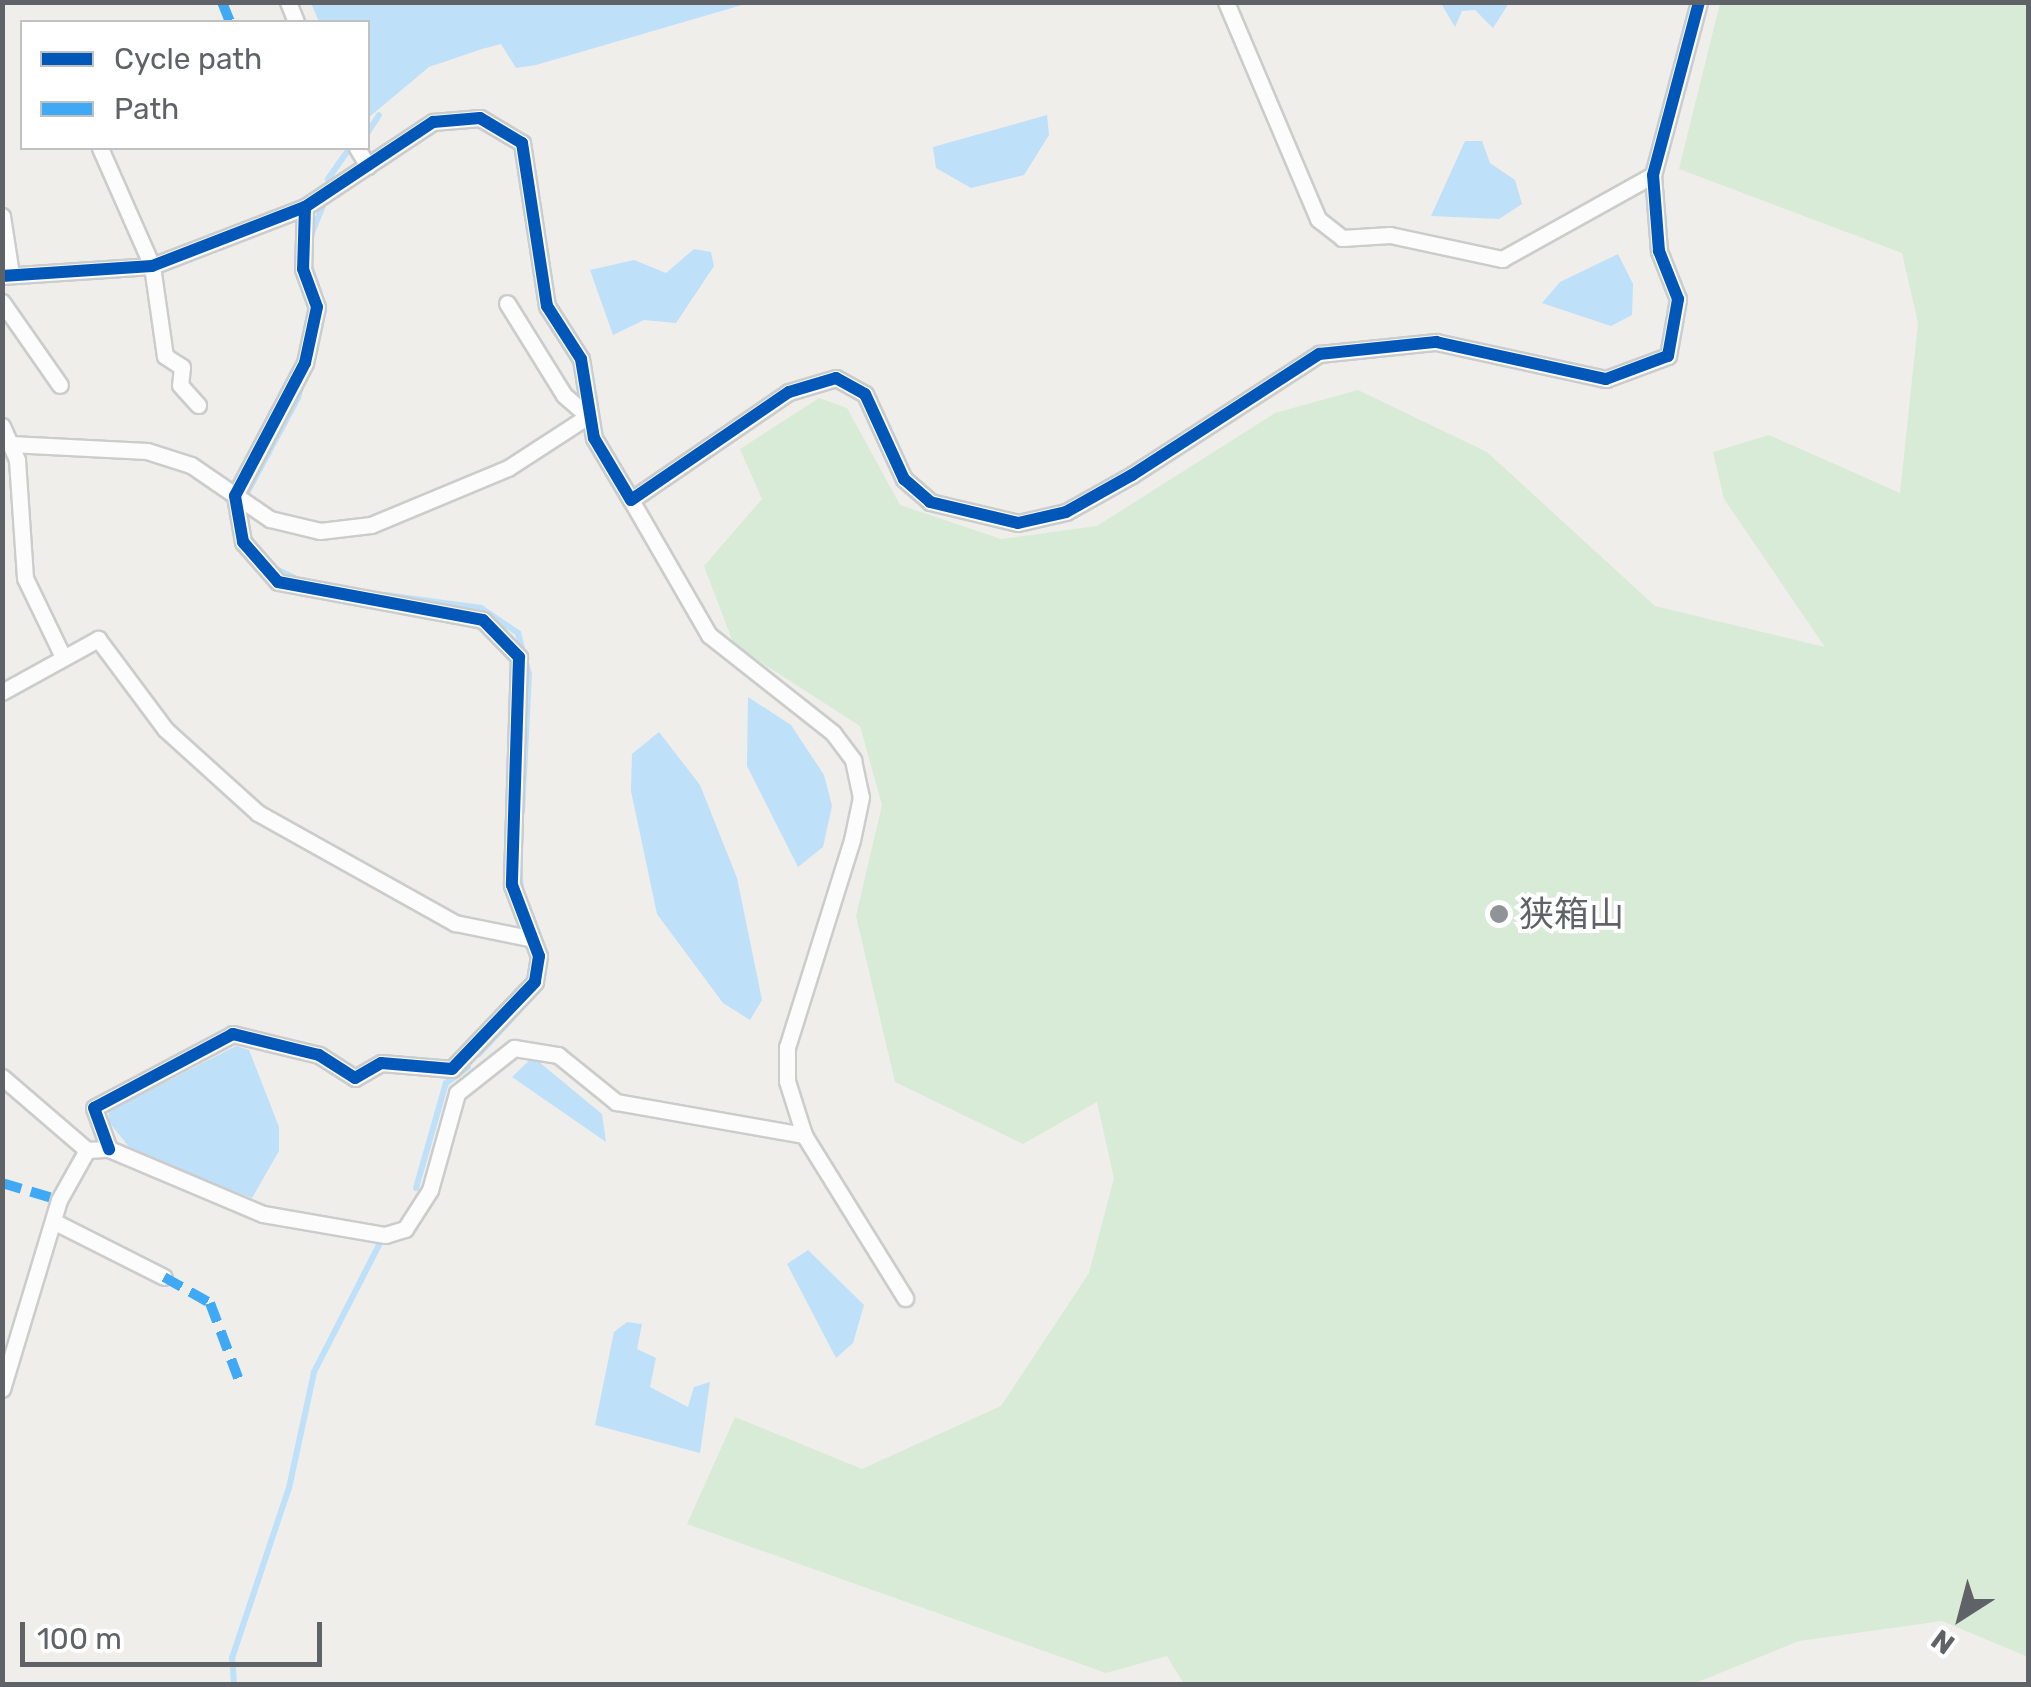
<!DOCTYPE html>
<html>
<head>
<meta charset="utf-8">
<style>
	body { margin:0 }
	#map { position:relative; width:2031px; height:1687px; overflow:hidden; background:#efeeea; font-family:Rubik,"Noto Sans JP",sans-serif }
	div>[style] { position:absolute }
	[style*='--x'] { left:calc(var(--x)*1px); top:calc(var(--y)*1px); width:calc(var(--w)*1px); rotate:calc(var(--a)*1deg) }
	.green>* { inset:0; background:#d8ebd6 }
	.water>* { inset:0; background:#bfe0f9 }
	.stream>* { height:6px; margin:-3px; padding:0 3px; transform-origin:3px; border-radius:3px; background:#bfe0f9 }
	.roads { filter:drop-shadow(2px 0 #cbcccc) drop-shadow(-2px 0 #cbcccc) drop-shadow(0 2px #cbcccc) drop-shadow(0 -2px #cbcccc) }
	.street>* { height:15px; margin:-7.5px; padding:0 7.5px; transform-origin:7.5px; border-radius:7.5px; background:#fdfcfc }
	.quiet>* { height:10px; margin-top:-5px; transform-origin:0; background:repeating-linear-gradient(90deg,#3fa9f5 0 20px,transparent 0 30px) }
	.cycleway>* { height:12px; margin:-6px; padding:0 6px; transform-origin:6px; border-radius:6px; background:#0057b8 }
	.dots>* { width:28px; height:28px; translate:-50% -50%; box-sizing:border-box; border:5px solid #fff; border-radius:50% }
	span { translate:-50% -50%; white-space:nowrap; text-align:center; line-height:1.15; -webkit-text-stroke:8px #fff; paint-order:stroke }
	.poi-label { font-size:35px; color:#5f6368 }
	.left { translate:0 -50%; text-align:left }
	.frame { position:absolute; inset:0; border:5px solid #5f6368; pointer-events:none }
	.legend { position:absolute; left:20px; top:20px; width:350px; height:130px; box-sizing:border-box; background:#fff; border:2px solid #bfc1c3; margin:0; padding:12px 18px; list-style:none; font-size:30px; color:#5f6368 }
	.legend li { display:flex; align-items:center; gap:20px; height:50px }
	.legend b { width:50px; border:2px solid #bfc1c3 }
	.north { position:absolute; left:1911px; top:1567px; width:100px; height:100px; -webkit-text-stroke:8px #fff; paint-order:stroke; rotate:216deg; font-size:28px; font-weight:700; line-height:40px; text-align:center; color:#5f6368 }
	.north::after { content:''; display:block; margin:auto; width:35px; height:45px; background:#5f6368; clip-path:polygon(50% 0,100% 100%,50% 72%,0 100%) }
	.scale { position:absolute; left:20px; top:1622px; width:302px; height:45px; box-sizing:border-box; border:5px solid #5f6368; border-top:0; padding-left:12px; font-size:30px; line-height:35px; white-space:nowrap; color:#5f6368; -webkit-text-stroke:8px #fff; paint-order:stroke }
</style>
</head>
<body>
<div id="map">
	<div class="green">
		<i style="clip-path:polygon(1720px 3px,2028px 3px,2028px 1657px,1942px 1621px,1799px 1641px,1693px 1684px,1184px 1684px,1167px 1656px,1106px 1673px,687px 1524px,735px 1417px,862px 1469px,1001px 1406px,1089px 1273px,1114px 1178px,1097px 1102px,1023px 1144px,895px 1082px,856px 916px,882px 805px,860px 726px,734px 645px,704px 566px,762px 499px,740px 449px,819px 398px,847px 408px,900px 505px,1001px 539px,1097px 526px,1275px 413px,1358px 390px,1487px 452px,1655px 606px,1825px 647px,1724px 499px,1713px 452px,1769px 435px,1900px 493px,1918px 323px,1902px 253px,1679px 169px)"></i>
	</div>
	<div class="water">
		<i style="clip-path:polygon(311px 3px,311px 2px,749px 3px,536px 65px,516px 68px,501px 44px,482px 49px,429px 67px,368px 118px,368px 22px,319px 22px)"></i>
		<i style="clip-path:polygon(1509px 3px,1493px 28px,1475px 10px,1462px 11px,1455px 27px,1442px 5px)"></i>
		<i style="clip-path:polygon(1047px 115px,1049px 135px,1024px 175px,971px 188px,936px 168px,933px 147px)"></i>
		<i style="clip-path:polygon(1465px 141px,1482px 141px,1490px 163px,1515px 180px,1522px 204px,1499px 219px,1431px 216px)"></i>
		<i style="clip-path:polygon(694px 249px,711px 252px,714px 266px,676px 323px,644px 320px,613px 335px,590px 270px,634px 260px,666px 273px)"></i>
		<i style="clip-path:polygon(1618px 254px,1633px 284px,1632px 315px,1611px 326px,1542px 303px,1560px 282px)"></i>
		<i style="clip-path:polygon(748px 697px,791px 725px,824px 775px,832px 806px,823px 847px,798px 867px,747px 766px)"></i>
		<i style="clip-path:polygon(659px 732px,700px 785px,737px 878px,762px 1000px,750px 1020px,723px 1003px,657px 914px,631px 791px,632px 754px)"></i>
		<i style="clip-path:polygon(236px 1046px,249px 1050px,279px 1127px,279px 1151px,252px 1198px,134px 1153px,108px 1121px,109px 1111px)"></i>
		<i style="clip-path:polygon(533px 1057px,602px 1114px,606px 1142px,512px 1077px)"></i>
		<i style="clip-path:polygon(808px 1250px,864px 1305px,853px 1343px,836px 1358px,787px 1264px)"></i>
		<i style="clip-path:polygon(627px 1322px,642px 1324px,637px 1349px,656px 1358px,650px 1387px,688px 1407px,694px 1387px,710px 1382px,700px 1453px,595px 1425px,614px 1332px)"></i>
	</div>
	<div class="stream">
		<i style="--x:368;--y:132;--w:20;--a:-57"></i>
		<i style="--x:328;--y:179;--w:38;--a:-55"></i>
		<i style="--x:309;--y:240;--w:35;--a:-68"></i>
		<i style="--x:309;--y:262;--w:38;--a:72"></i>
		<i style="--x:247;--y:493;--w:108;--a:-61.8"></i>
		<i style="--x:298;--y:398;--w:86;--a:-73.9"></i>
		<i style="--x:274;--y:568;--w:28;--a:26"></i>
		<i style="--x:385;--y:595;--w:97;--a:7.7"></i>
		<i style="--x:481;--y:608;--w:45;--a:34"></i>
		<i style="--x:518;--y:633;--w:42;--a:75"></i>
		<i style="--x:529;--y:674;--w:137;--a:92.9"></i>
		<i style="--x:519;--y:868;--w:28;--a:84"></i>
		<i style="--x:479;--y:1054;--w:87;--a:-47.3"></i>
		<i style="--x:538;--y:990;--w:36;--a:-81"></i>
		<i style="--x:416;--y:1188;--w:109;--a:-74.1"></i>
		<i style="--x:446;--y:1083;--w:27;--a:-36"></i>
		<i style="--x:234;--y:1684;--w:26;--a:-94"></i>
		<i style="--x:232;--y:1658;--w:179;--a:-71.5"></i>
		<i style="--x:289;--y:1488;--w:119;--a:-77.8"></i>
		<i style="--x:314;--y:1372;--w:143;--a:-62.9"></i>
	</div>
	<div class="roads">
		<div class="street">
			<i style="--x:288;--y:2;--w:22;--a:68"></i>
			<i style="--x:1226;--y:2;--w:236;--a:67"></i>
			<i style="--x:1318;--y:219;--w:31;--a:38"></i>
			<i style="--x:1342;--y:238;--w:48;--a:-3.6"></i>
			<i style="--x:1390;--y:235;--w:115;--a:12.1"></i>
			<i style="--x:1502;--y:259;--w:173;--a:-29.1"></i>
			<i style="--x:100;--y:148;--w:129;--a:66.2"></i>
			<i style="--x:152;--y:266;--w:91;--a:81.8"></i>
			<i style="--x:165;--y:356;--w:20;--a:33"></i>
			<i style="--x:182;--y:367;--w:18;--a:96"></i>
			<i style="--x:180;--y:385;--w:27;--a:48"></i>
			<i style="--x:357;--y:148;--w:21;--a:59"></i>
			<i style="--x:305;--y:207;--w:154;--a:-33.6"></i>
			<i style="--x:433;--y:122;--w:47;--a:-4.9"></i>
			<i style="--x:480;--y:118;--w:49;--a:30.8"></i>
			<i style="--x:522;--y:143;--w:165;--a:81.3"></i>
			<i style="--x:547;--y:306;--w:63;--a:57.3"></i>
			<i style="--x:581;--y:359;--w:80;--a:80.7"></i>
			<i style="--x:594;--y:438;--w:72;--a:59.2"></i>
			<i style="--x:631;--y:500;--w:191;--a:-34.4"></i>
			<i style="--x:789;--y:392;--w:49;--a:-16.6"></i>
			<i style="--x:836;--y:378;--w:33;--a:29"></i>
			<i style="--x:865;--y:394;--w:94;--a:65.4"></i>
			<i style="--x:904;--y:479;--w:35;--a:41"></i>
			<i style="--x:930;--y:502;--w:90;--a:13.4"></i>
			<i style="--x:1018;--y:523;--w:49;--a:-12.9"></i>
			<i style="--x:1066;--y:512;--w:76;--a:-29.3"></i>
			<i style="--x:1132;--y:475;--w:223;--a:-32.9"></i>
			<i style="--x:1319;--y:354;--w:118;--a:-5.9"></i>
			<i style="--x:1436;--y:342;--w:174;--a:12.3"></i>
			<i style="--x:1606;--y:379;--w:66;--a:-20.4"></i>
			<i style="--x:1668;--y:356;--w:58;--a:-80"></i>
			<i style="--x:1678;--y:299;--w:52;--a:-111.6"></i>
			<i style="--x:1659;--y:251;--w:76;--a:-94.5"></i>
			<i style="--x:1653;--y:175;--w:179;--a:-75.1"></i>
			<i style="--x:2;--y:216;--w:59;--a:81.2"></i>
			<i style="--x:2;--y:276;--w:150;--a:-3.8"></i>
			<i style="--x:152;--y:266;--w:164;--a:-21.1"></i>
			<i style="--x:305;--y:207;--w:62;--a:91.8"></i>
			<i style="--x:303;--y:269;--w:40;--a:69.8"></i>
			<i style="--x:317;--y:307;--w:57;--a:102.1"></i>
			<i style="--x:305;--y:363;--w:150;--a:117.8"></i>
			<i style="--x:235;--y:496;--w:47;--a:80.1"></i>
			<i style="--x:243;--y:542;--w:53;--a:48.8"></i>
			<i style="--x:278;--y:582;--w:208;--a:10.5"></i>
			<i style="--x:483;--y:620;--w:52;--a:45.8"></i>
			<i style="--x:519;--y:657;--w:228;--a:91.8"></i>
			<i style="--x:512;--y:885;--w:76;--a:69.2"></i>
			<i style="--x:539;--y:956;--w:26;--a:99"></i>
			<i style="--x:535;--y:982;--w:120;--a:133.7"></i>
			<i style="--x:452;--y:1069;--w:71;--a:-175.2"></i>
			<i style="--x:381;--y:1063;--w:30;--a:150"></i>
			<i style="--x:355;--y:1078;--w:43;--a:-147.4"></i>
			<i style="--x:319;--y:1055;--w:89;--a:-166.3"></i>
			<i style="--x:233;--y:1034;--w:157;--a:152"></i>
			<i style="--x:94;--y:1108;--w:44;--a:69.9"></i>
			<i style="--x:2;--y:302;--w:101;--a:55.1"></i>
			<i style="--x:2;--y:426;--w:37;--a:66"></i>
			<i style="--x:17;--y:460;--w:118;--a:86.1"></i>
			<i style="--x:25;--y:578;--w:85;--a:64.3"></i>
			<i style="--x:10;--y:444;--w:137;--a:2.9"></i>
			<i style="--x:147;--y:451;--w:46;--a:17.7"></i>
			<i style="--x:191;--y:465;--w:96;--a:34.4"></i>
			<i style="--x:270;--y:519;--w:51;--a:13.5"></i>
			<i style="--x:320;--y:531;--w:51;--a:-6.7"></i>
			<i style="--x:371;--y:525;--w:148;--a:-22.6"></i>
			<i style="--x:508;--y:468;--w:95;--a:-33"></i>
			<i style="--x:588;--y:416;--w:32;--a:-139"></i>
			<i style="--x:564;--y:395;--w:108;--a:-121.8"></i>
			<i style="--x:631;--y:500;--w:156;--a:60"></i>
			<i style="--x:709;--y:635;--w:158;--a:38.3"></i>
			<i style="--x:833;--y:733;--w:34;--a:53"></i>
			<i style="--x:853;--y:760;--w:38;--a:78"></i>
			<i style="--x:861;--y:797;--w:44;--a:101.8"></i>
			<i style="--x:852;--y:840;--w:217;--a:107.4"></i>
			<i style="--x:787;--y:1047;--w:34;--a:90"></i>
			<i style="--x:787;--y:1081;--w:57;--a:72.5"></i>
			<i style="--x:804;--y:1135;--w:192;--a:58.2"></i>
			<i style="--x:2;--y:692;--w:110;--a:-28.9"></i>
			<i style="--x:98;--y:639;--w:112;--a:53.3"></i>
			<i style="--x:165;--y:729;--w:125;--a:42.1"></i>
			<i style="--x:258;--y:813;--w:226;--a:29.2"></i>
			<i style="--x:455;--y:923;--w:76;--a:11.5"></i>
			<i style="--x:2;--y:1077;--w:112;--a:40.7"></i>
			<i style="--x:87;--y:1150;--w:22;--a:-3"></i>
			<i style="--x:109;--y:1149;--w:167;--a:22.9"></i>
			<i style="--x:263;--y:1214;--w:124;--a:9.8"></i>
			<i style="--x:385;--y:1235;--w:21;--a:-17"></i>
			<i style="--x:405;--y:1229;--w:46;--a:-57.3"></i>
			<i style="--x:430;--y:1190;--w:101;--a:-74.4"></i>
			<i style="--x:457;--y:1093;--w:73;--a:-38.3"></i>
			<i style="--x:514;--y:1048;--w:45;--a:9"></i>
			<i style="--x:558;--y:1055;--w:75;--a:39"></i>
			<i style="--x:616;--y:1102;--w:191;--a:10"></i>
			<i style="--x:53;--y:1221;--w:124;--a:26.8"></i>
			<i style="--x:2;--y:1389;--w:197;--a:-73.2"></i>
			<i style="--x:59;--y:1200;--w:57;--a:-60.8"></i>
		</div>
	</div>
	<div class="quiet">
		<i style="--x:222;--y:2;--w:22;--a:68"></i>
		<i style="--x:2;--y:1183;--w:59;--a:16.6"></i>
		<i style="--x:164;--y:1277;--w:53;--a:29.5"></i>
		<i style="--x:210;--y:1303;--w:82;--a:69.4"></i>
	</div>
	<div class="cycleway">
		<i style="--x:305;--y:207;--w:154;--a:-33.6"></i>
		<i style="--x:433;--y:122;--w:47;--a:-4.9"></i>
		<i style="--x:480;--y:118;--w:49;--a:30.8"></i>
		<i style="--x:522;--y:143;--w:165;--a:81.3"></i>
		<i style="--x:547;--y:306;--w:63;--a:57.3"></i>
		<i style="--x:581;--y:359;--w:80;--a:80.7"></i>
		<i style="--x:594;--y:438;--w:72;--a:59.2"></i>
		<i style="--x:631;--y:500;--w:191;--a:-34.4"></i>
		<i style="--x:789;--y:392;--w:49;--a:-16.6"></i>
		<i style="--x:836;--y:378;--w:33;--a:29"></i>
		<i style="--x:865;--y:394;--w:94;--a:65.4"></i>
		<i style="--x:904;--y:479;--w:35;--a:41"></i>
		<i style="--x:930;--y:502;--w:90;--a:13.4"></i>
		<i style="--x:1018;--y:523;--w:49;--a:-12.9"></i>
		<i style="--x:1066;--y:512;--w:76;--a:-29.3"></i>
		<i style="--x:1132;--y:475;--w:223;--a:-32.9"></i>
		<i style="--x:1319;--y:354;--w:118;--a:-5.9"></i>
		<i style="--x:1436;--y:342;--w:174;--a:12.3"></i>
		<i style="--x:1606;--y:379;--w:66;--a:-20.4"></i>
		<i style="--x:1668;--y:356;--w:58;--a:-80"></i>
		<i style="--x:1678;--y:299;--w:52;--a:-111.6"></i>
		<i style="--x:1659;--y:251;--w:76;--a:-94.5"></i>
		<i style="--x:1653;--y:175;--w:179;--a:-75.1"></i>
		<i style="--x:2;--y:276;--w:150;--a:-3.8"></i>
		<i style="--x:152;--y:266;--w:164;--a:-21.1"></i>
		<i style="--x:305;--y:207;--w:62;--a:91.8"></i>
		<i style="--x:303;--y:269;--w:40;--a:69.8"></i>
		<i style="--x:317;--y:307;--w:57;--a:102.1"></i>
		<i style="--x:305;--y:363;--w:150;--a:117.8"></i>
		<i style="--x:235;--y:496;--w:47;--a:80.1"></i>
		<i style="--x:243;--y:542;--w:53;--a:48.8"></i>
		<i style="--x:278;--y:582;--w:208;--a:10.5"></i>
		<i style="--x:483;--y:620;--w:52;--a:45.8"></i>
		<i style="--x:519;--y:657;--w:228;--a:91.8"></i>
		<i style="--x:512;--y:885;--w:76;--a:69.2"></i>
		<i style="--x:539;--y:956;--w:26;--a:99"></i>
		<i style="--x:535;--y:982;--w:120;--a:133.7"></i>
		<i style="--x:452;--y:1069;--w:71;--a:-175.2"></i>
		<i style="--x:381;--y:1063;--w:30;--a:150"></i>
		<i style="--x:355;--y:1078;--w:43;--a:-147.4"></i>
		<i style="--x:319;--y:1055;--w:89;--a:-166.3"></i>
		<i style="--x:233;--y:1034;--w:157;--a:152"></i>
		<i style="--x:94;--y:1108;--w:44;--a:69.9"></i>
	</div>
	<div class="dots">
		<i style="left:1499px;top:914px;background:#919496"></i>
	</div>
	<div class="poi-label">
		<span class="left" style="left:1519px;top:914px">狭箱山</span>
	</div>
	<div class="frame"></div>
	<ul class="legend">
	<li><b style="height:12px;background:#0057b8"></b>Cycle path</li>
	<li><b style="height:12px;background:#3fa9f5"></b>Path</li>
	</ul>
	<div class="north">N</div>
	<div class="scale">100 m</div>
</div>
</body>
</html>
